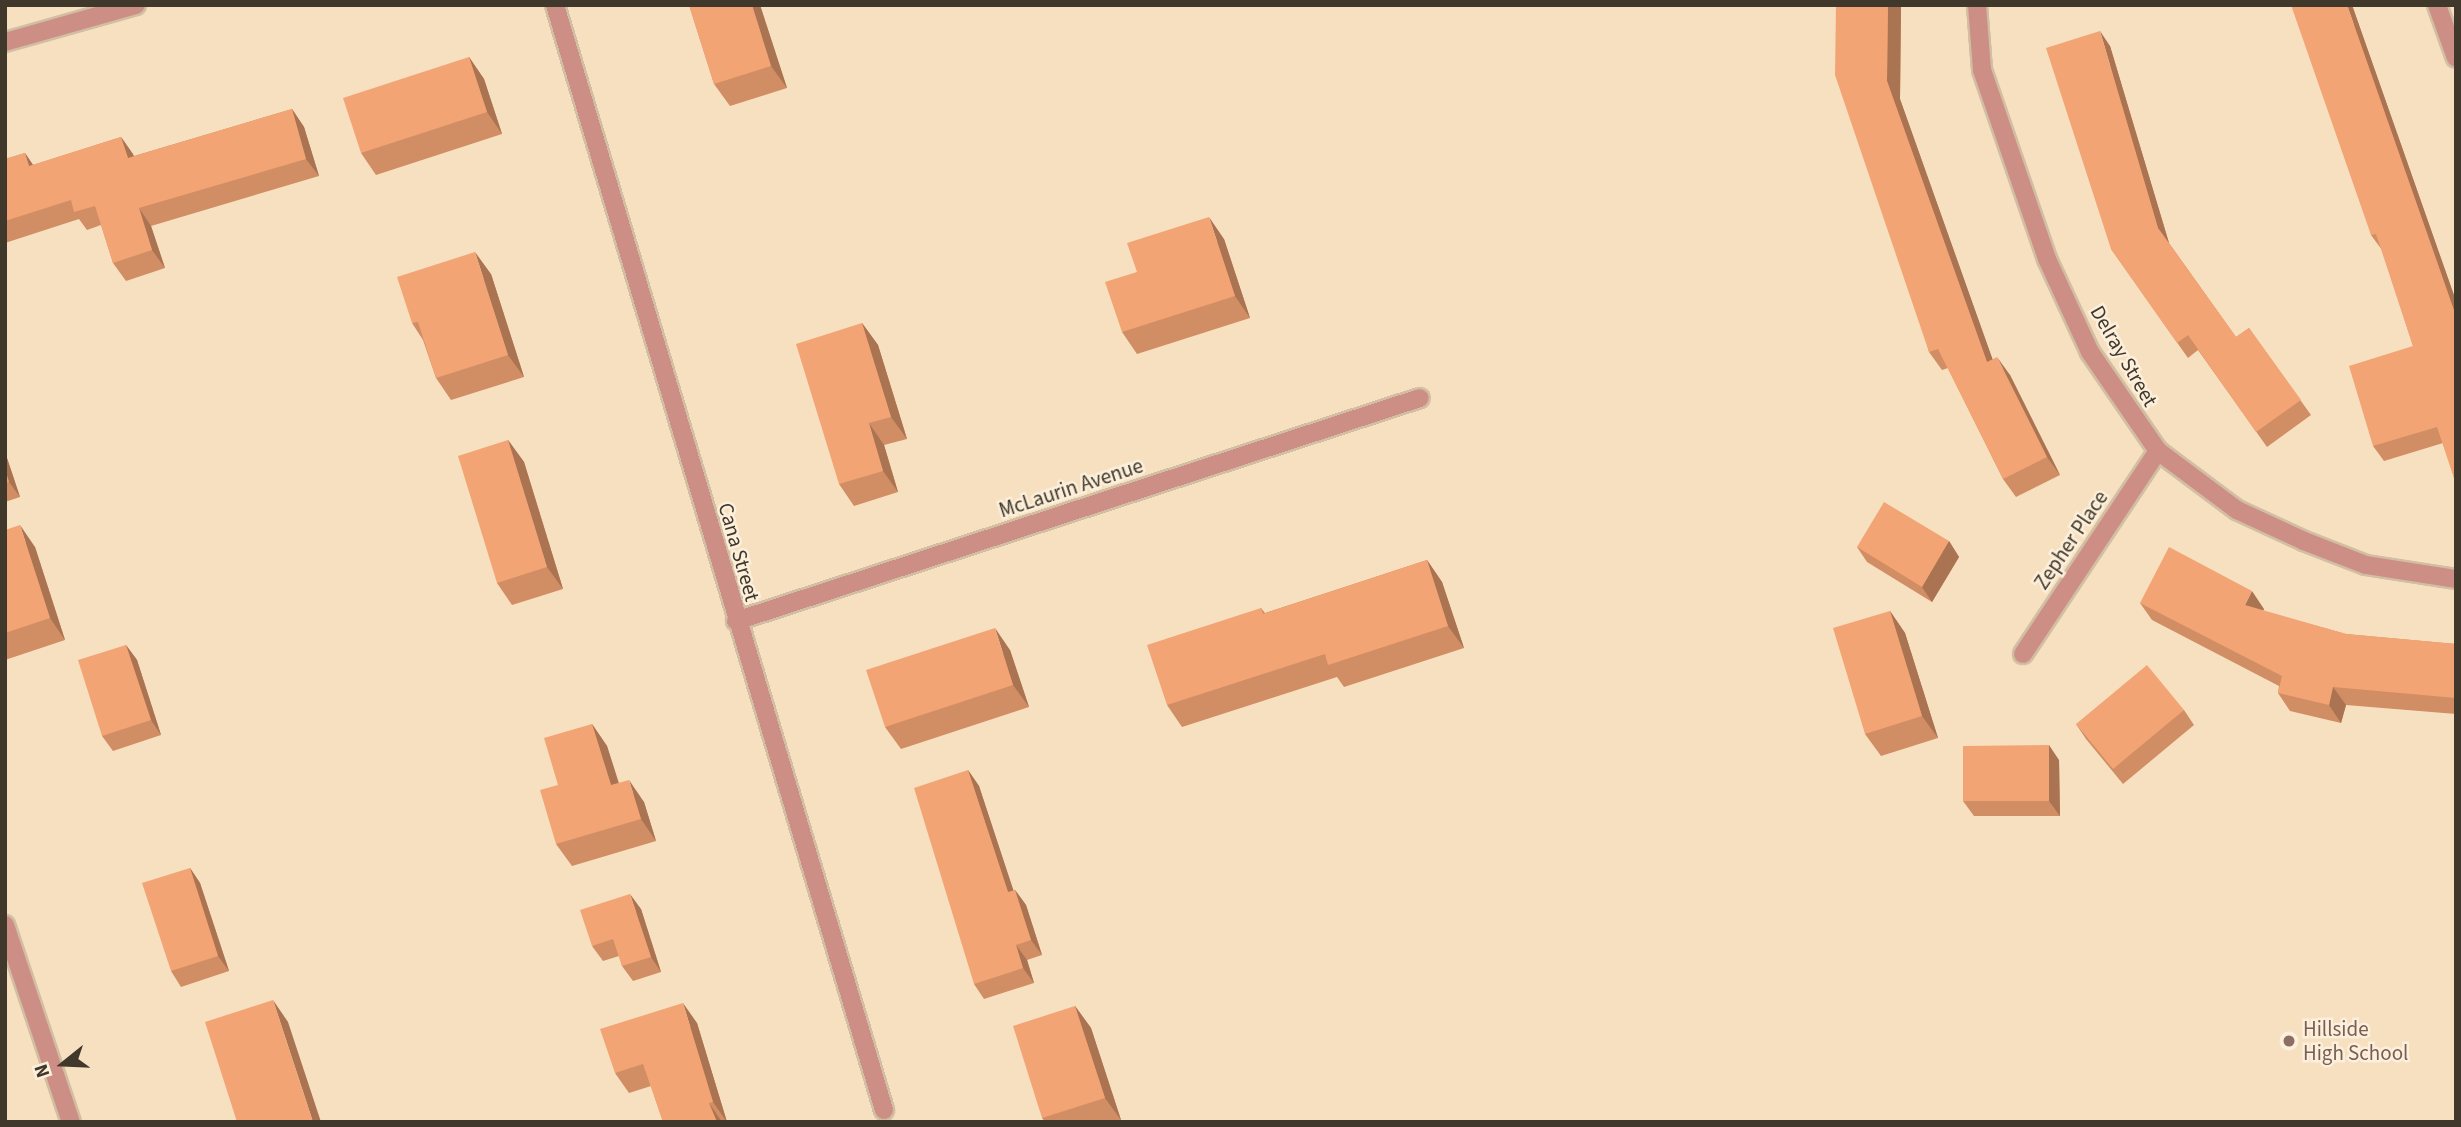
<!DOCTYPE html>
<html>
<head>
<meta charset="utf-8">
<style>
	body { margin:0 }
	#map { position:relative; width:2461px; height:1127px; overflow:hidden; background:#f6e0c0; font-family:"Source Sans 3",sans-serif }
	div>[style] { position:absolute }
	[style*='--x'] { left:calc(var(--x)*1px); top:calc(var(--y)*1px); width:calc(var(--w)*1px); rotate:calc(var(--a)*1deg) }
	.roads { filter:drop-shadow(2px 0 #d2bea2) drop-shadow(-2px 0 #d2bea2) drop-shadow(0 2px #d2bea2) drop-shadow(0 -2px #d2bea2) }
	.minor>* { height:18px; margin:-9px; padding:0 9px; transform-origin:9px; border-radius:9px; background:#cd8e86 }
	.wall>* { inset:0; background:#d18d64 }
	.shaded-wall>* { inset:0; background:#aa7351 }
	.building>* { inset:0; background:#f3a474 }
	.dots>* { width:19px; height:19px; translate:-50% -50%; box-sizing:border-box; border:4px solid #fcefdb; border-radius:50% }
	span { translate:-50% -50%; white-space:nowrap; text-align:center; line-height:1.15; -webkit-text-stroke:5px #fcefdb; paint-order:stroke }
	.street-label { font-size:21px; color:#40382b }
	.education-label { font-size:21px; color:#785e54 }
	.left { translate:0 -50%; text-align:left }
	.frame { position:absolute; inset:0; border:7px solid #40382b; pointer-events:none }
	.north { position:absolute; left:28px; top:1029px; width:70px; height:70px; -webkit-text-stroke:5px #fcefdb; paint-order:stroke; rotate:252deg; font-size:19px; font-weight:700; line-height:28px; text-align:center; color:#40382b }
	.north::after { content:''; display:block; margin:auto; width:24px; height:32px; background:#40382b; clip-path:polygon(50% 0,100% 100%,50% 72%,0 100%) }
</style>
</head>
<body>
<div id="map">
	<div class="roads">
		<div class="minor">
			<i style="--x:555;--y:5;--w:1153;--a:73.42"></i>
			<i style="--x:1977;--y:5;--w:65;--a:85.6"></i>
			<i style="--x:1982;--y:70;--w:200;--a:71"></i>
			<i style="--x:2047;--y:259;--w:102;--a:65.2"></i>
			<i style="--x:2090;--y:352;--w:120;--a:55.5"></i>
			<i style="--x:2158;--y:451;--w:99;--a:36.8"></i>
			<i style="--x:2237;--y:510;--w:74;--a:24.8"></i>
			<i style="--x:2304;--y:541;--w:66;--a:21.2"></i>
			<i style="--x:2366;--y:565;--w:91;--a:8.8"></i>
			<i style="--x:2437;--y:5;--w:56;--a:70.3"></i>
			<i style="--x:5;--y:42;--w:136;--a:-15.8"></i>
			<i style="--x:736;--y:621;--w:719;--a:-18.06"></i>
			<i style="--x:2023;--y:654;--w:244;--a:-56.4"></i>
			<i style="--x:5;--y:925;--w:208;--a:71.5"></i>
		</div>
	</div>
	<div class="wall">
		<i style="clip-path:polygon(689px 5px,760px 5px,787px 88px,730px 106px,714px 84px)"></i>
		<i style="clip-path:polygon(1836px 5px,1901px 5px,1900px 99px,1992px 359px,2010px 375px,2060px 475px,2016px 497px,2003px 479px,1948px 368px,1942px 370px,1929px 352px)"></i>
		<i style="clip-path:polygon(2352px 5px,2456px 301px,2456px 484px,2443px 443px,2384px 461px,2373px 446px,2413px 346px,2382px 250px,2371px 235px)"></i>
		<i style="clip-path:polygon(2110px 46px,2169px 243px,2236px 337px,2249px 328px,2311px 415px,2267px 447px,2198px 350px,2188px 358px,2111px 249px)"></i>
		<i style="clip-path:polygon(469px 57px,484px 79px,502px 134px,376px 175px,361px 153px)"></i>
		<i style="clip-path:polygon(292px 109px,304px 127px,319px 176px,151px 226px,165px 268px,126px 281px,113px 263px,101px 225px,87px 230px,79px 219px,5px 243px,5px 159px,25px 153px,33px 165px,121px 137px,134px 156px)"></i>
		<i style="clip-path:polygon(1224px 239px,1250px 318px,1137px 354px,1122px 332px,1137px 272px)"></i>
		<i style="clip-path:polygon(491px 274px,524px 377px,451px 400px,436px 378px,423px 340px,412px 323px)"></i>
		<i style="clip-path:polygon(862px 323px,878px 345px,907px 439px,884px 445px,898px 492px,854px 506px,839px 484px)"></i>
		<i style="clip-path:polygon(508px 440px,524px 462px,563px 589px,512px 605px,497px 583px)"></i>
		<i style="clip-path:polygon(5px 452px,20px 497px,5px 502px)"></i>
		<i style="clip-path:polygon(5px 530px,35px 547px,65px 640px,5px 660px)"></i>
		<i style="clip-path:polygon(1949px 541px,1959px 557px,1932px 602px,1867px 562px,1857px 547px)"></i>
		<i style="clip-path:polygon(1427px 560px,1442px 582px,1464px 648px,1344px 687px,1337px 677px,1182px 727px,1167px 705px,1261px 608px,1265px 613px)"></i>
		<i style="clip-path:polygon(2140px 603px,2264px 609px,2263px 611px,2346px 634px,2456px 644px,2456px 714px,2346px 705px,2341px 723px,2290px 711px,2278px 693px,2279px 686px,2152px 620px)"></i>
		<i style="clip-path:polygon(1890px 611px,1905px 633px,1938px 738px,1881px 756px,1865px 734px)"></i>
		<i style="clip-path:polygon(126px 645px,137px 660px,161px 735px,113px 751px,102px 736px)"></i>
		<i style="clip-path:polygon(1010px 650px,1029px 707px,901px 749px,885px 727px)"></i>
		<i style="clip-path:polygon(2184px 710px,2194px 725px,2123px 784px,2086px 739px,2076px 724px)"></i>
		<i style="clip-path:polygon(592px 724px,607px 746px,619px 783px,644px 802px,656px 841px,572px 866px,556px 844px,558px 785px)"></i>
		<i style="clip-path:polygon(2059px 760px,2060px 816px,1974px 816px,1963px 801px)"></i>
		<i style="clip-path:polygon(968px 770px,979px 786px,1013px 891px,1015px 890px,1026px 905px,1042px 955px,1027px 960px,1034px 983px,984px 999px,974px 984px)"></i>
		<i style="clip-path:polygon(190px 868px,200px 883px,229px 971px,181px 987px,171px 971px)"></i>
		<i style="clip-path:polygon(641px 909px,661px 972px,633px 981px,622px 966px,619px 956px,603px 961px,592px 946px)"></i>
		<i style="clip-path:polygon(1075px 1006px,1091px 1028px,1121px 1120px,1115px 1122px,1045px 1122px,1042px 1118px)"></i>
		<i style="clip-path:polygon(697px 1023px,727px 1122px,663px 1122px,651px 1086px,629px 1093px,615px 1073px)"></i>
	</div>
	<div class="shaded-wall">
		<i style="clip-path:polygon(752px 5px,760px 5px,787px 88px,771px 66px)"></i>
		<i style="clip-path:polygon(1888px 5px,1901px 5px,1900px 99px,2000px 380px,1987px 362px,1887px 81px)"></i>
		<i style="clip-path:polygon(2347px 5px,2352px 5px,2456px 301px,2456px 316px)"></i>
		<i style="clip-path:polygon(2100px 31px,2110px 46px,2169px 243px,2158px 228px)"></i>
		<i style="clip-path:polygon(469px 57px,484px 79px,502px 134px,487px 112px)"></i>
		<i style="clip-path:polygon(292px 109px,304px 127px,319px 176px,306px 159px)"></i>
		<i style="clip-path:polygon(121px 137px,133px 154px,140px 175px,128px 158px)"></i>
		<i style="clip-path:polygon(25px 153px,37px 171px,29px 166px)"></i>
		<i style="clip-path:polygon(139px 208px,151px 226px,165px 268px,152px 250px)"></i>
		<i style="clip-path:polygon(1209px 217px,1224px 239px,1250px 318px,1235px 296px)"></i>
		<i style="clip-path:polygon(475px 252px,491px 274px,524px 377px,508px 355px)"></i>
		<i style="clip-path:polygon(862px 323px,878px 345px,907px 439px,891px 417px)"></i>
		<i style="clip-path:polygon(1997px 357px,2010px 375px,2060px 475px,2047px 457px)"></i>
		<i style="clip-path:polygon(869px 423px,884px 445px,898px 492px,883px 471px)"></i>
		<i style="clip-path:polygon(508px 440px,524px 462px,563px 589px,547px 567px)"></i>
		<i style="clip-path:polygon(5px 452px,20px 497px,9px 482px,5px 469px)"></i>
		<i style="clip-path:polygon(20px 525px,35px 547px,65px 640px,50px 618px)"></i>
		<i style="clip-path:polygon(1949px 541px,1959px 557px,1932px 602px,1922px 587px)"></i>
		<i style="clip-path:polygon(1427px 560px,1442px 582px,1464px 648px,1448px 626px)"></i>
		<i style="clip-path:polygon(2252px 591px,2264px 609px,2257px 623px,2245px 605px)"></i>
		<i style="clip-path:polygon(1890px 611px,1905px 633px,1938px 738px,1922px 716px)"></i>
		<i style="clip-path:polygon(995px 628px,1010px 650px,1029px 707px,1013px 685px)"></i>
		<i style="clip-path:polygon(126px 645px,137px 660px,161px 735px,151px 720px)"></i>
		<i style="clip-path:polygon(2333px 687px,2346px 705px,2341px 723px,2329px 705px)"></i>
		<i style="clip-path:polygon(592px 724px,607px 746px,626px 807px,611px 785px)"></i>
		<i style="clip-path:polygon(2049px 745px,2059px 760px,2060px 816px,2049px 801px)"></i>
		<i style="clip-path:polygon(968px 770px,979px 786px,1019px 907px,1008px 892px)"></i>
		<i style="clip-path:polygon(629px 780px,644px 802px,656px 841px,641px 819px)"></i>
		<i style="clip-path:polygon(190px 868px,200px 883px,229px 971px,218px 956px)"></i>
		<i style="clip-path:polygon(1015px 890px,1026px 905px,1042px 955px,1031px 940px)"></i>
		<i style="clip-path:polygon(630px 894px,641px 909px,661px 972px,651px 957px)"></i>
		<i style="clip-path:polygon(1016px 945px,1027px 960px,1034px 983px,1023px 968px)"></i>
		<i style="clip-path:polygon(273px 1000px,288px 1022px,321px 1122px,313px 1122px)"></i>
		<i style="clip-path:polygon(683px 1003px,697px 1023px,727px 1122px,713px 1102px)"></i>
		<i style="clip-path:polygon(1075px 1006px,1091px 1028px,1121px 1120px,1105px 1098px)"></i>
		<i style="clip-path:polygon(709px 1103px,722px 1122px,717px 1122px)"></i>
	</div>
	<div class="building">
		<i style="clip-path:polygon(689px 5px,752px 5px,771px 66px,714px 84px)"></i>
		<i style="clip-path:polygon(1836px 5px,1888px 5px,1887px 81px,1987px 362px,1997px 357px,2047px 457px,2003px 479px,1938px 349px,1929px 352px,1835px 75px)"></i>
		<i style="clip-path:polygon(2291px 5px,2347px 5px,2456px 316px,2456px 484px,2437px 427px,2373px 446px,2349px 366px,2413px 346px,2376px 234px,2371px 235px)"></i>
		<i style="clip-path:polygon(2100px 31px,2158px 228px,2236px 337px,2249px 328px,2301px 400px,2256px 432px,2188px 335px,2177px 343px,2111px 249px,2046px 48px)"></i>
		<i style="clip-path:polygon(469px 57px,487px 112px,361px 153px,343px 98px)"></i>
		<i style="clip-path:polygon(292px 109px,306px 159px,139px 208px,152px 250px,113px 263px,95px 206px,74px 212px,71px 200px,5px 221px,5px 159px,25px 153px,29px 166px,121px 137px,128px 158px)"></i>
		<i style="clip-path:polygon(1209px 217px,1235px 296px,1122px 332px,1105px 282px,1137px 272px,1127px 243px)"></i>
		<i style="clip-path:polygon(475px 252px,508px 355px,436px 378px,418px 322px,412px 323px,397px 277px)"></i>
		<i style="clip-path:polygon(862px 323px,891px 417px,869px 423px,883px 471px,839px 484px,796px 344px)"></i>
		<i style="clip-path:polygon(508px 440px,547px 567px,497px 583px,458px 456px)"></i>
		<i style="clip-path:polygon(5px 469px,9px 482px,5px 483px)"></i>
		<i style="clip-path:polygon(1884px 502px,1949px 541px,1922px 587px,1857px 547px)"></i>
		<i style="clip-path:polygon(20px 525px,50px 618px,5px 633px,5px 530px)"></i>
		<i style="clip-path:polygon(2169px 547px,2252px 591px,2245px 605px,2346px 634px,2456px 644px,2456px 698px,2333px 687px,2329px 705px,2278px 693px,2282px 676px,2140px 603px)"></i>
		<i style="clip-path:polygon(1427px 560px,1448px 626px,1328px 665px,1325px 654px,1167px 705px,1147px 645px,1261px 608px,1263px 614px)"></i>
		<i style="clip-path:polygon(1890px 611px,1922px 716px,1865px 734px,1833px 628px)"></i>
		<i style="clip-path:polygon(995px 628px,1013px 685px,885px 727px,866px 670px)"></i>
		<i style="clip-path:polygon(126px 645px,151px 720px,102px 736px,78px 660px)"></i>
		<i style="clip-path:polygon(2147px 665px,2184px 710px,2113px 769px,2076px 724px)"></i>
		<i style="clip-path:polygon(592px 724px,611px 785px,629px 780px,641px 819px,556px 844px,540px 790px,558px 785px,544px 738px)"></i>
		<i style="clip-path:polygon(2049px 745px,2049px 801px,1963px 801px,1963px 746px)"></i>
		<i style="clip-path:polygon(968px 770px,1008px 892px,1015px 890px,1031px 940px,1016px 945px,1023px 968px,974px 984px,914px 788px)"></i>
		<i style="clip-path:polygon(190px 868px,218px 956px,171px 971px,142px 883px)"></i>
		<i style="clip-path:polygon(630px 894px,651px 957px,622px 966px,613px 939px,592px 946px,580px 910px)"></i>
		<i style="clip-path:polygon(273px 1000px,313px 1122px,237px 1122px,205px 1022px)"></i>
		<i style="clip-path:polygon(683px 1003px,713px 1102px,709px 1103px,717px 1122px,663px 1122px,643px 1064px,615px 1073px,600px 1029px)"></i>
		<i style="clip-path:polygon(1075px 1006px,1105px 1098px,1042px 1118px,1013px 1026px)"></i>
	</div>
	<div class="dots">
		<i style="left:2289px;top:1041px;background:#8d6e63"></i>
	</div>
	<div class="street-label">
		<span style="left:2124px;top:356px;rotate:60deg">Delray Street</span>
		<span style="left:1071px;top:488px;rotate:-18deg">McLaurin Avenue</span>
		<span style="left:2071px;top:540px;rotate:-56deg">Zepher Place</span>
		<span style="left:739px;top:552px;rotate:74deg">Cana Street</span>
	</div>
	<div class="education-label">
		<span class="left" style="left:2303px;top:1041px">Hillside<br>High School</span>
	</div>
	<div class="frame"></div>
	<div class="north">N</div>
</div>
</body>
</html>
